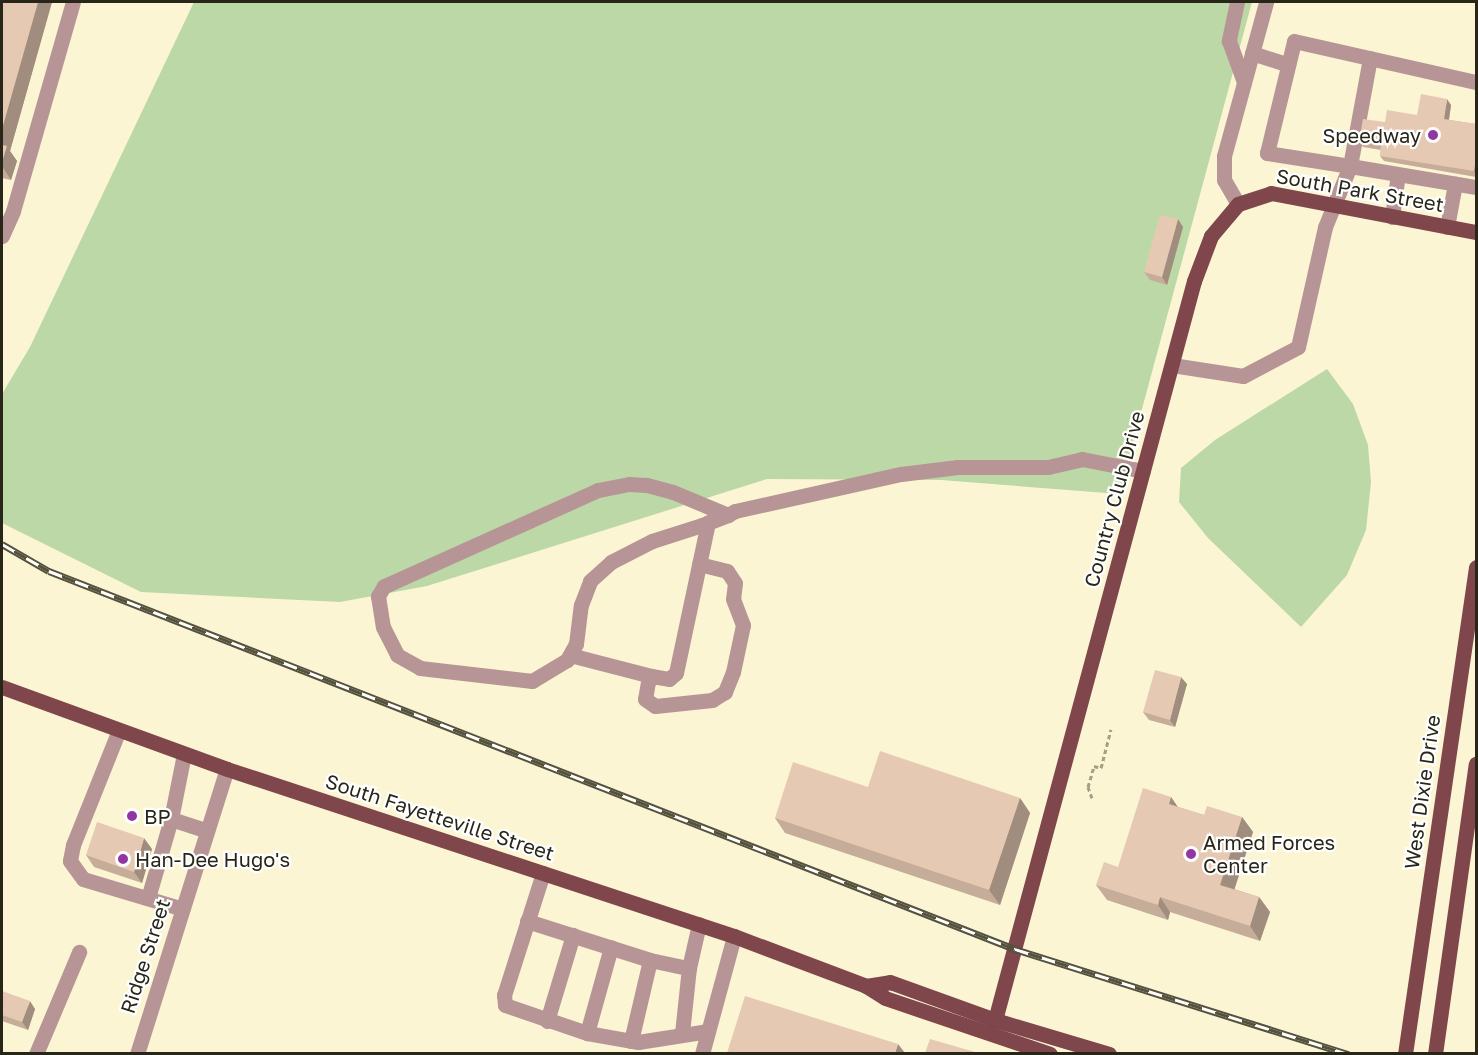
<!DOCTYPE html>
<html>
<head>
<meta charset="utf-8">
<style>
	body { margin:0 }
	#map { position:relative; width:1478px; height:1055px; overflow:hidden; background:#fbf5d3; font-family:"Golos Text",sans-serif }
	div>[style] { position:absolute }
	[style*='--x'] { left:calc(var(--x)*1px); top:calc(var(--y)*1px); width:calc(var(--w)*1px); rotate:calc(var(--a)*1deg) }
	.green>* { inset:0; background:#bdd8a7 }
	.path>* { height:3px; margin-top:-1.5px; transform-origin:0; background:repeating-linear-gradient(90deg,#a4a086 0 4.5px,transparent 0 7.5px) }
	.minor>* { height:15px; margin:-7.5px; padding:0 7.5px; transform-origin:7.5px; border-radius:7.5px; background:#b79597 }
	.major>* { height:15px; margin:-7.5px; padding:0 7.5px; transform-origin:7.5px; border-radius:7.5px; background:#7f464c }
	.rail>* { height:7px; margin-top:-3.5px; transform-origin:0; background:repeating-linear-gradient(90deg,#fff 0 14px,#54513f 0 28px); box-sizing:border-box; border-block:2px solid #54513f }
	.wall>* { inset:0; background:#c6ad99 }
	.shaded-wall>* { inset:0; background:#a18d7d }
	.building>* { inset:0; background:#e6c9b2 }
	.dots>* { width:16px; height:16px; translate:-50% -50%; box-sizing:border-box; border:3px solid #fff; border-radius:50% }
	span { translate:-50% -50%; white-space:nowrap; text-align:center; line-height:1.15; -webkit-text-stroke:4.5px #fff; paint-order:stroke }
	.poi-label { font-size:20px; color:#282619 }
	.right { translate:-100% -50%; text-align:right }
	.left { translate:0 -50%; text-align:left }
	.street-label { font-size:20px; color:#282619 }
	.frame { position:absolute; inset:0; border:3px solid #282619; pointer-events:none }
</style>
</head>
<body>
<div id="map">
	<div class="green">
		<i style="clip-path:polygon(194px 2px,1252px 2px,1119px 494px,941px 480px,767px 479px,427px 586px,340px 602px,141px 592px,2px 523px,2px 394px,30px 347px)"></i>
		<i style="clip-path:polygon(1327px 369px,1353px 404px,1368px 445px,1371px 482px,1366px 530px,1347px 575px,1301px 627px,1208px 538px,1179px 502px,1181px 468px,1215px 440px)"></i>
	</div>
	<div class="path">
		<i style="--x:1092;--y:798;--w:12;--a:-110"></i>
		<i style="--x:1088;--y:787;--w:22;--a:-74"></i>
		<i style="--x:1094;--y:766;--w:7;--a:16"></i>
		<i style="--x:1101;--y:768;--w:40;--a:-75.6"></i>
	</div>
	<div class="minor">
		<i style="--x:1237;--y:2;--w:40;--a:102"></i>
		<i style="--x:1229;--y:41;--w:44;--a:69.9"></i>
		<i style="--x:1252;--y:53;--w:38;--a:18"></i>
		<i style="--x:1370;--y:58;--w:110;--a:100.5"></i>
		<i style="--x:1350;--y:166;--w:128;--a:9.5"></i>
		<i style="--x:1238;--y:204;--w:28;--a:-120"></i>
		<i style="--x:1224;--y:180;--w:24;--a:-90"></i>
		<i style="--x:1224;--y:156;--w:160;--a:-74.7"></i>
		<i style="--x:1392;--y:217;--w:43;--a:-82.1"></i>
		<i style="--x:1447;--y:227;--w:44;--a:-79.5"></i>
		<i style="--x:2;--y:236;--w:27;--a:-66"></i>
		<i style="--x:13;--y:211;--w:217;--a:-74"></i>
		<i style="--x:1172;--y:365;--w:72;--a:8.8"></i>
		<i style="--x:1243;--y:376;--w:62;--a:-27.8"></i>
		<i style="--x:1298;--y:347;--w:123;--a:-77.3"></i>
		<i style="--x:1325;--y:227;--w:66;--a:-67.7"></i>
		<i style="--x:1350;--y:166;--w:84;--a:-171.1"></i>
		<i style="--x:1267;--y:153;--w:115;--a:-76.4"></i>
		<i style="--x:1294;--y:41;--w:187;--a:12.7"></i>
		<i style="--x:728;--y:515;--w:60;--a:-157.3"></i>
		<i style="--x:673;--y:492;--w:28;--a:-165"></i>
		<i style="--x:646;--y:485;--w:17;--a:-177"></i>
		<i style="--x:629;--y:484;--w:32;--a:169"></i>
		<i style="--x:598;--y:490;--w:235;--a:155.8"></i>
		<i style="--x:384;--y:586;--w:12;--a:121"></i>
		<i style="--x:378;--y:596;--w:31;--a:81"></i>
		<i style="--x:383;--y:627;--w:31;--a:63"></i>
		<i style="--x:397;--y:655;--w:26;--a:29"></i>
		<i style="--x:420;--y:668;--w:113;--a:6.6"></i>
		<i style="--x:532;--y:681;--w:41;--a:-31"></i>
		<i style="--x:567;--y:660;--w:18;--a:-61"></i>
		<i style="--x:576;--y:644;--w:39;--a:-83"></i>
		<i style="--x:581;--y:605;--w:26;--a:-69"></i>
		<i style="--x:590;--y:581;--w:28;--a:-42"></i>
		<i style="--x:611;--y:562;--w:46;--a:-27.1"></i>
		<i style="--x:652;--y:541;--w:52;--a:-17.7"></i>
		<i style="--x:702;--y:525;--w:28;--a:-21"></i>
		<i style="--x:728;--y:515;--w:8;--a:-30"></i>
		<i style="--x:735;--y:511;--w:170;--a:-12.6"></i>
		<i style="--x:901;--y:474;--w:57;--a:-7"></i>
		<i style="--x:958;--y:467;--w:90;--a:0"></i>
		<i style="--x:1048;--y:467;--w:35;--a:-13"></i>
		<i style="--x:1082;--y:459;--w:62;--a:11.1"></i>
		<i style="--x:699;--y:564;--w:29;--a:14"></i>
		<i style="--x:727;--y:571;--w:14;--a:56"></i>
		<i style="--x:735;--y:583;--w:16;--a:97"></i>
		<i style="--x:733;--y:599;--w:28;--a:69"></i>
		<i style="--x:743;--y:625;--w:48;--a:102"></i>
		<i style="--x:733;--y:672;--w:22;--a:112"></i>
		<i style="--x:725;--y:692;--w:15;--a:148"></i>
		<i style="--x:712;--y:700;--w:57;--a:174"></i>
		<i style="--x:655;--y:706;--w:12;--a:-145"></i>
		<i style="--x:645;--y:699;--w:17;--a:-80"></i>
		<i style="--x:648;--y:682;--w:7;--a:-63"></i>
		<i style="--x:651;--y:676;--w:18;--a:9"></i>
		<i style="--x:669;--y:679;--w:9;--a:-41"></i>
		<i style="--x:676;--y:673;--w:154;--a:-78"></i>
		<i style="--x:570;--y:655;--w:84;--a:14.5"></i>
		<i style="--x:119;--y:730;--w:124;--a:111.8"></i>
		<i style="--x:73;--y:845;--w:16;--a:101"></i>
		<i style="--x:70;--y:861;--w:22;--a:54"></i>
		<i style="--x:83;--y:879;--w:104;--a:16.7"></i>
		<i style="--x:171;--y:819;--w:38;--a:18"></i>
		<i style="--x:543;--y:873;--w:128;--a:107.7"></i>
		<i style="--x:504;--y:995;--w:10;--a:84"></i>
		<i style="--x:505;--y:1005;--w:87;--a:18.9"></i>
		<i style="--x:587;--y:1033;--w:52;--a:10"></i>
		<i style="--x:638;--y:1042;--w:71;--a:-8.9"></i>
		<i style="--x:148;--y:898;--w:82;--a:-73.8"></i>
		<i style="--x:171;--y:819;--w:66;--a:-78.7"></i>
		<i style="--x:527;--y:921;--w:129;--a:17.6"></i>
		<i style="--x:650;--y:960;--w:40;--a:12"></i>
		<i style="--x:547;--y:1021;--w:90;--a:-73.2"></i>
		<i style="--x:587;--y:1033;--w:89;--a:-74.4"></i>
		<i style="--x:682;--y:1033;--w:65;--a:-83.9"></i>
		<i style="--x:689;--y:968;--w:45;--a:-77.2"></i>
		<i style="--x:631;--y:1041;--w:83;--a:-76.8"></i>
		<i style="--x:36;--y:1054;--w:111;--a:-67.1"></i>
		<i style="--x:137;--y:1054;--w:299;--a:-72.5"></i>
		<i style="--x:702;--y:1054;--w:122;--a:-74.8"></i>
	</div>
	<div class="major">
		<i style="--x:2;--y:687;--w:239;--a:20"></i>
		<i style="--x:227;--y:769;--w:534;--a:18.23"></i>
		<i style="--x:734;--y:936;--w:141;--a:20.7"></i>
		<i style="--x:866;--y:986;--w:22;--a:32"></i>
		<i style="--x:885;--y:998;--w:174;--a:18.7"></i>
		<i style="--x:866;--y:986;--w:24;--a:-9"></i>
		<i style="--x:890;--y:982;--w:112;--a:19.9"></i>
		<i style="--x:995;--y:1020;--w:119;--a:16.6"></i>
		<i style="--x:995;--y:1020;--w:765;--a:-74.93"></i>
		<i style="--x:1194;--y:281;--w:48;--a:-69.3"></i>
		<i style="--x:1211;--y:236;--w:42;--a:-49.8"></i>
		<i style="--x:1238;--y:204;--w:35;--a:-18"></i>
		<i style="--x:1271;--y:193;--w:209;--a:10.8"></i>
		<i style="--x:1405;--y:1054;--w:492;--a:-81.7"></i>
		<i style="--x:1435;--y:1054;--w:293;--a:-82"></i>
	</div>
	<div class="rail">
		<i style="--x:2;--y:544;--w:54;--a:29.9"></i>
		<i style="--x:49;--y:571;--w:1037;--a:21.37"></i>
		<i style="--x:1015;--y:949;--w:350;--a:17.5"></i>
	</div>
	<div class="wall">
		<i style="clip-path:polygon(2px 2px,52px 2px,10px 151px,17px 161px,11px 180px,2px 178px)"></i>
		<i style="clip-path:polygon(1451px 105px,1449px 120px,1476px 124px,1476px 177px,1384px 161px,1380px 156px,1381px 150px,1363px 147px,1359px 141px,1385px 122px,1417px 115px)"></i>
		<i style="clip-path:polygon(1183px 227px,1167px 285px,1150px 280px,1144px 272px)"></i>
		<i style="clip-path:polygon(1187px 684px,1175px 727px,1149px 720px,1143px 712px)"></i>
		<i style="clip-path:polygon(868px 787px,1020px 798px,1030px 813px,1000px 905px,785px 833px,775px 818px)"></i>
		<i style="clip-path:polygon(1171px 797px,1178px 807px,1204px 815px,1242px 817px,1253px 832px,1234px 889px,1259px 897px,1270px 912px,1260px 941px,1170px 912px,1168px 920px,1107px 900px,1096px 885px,1118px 867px)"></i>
		<i style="clip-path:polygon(152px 849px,142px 883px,94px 867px,86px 855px)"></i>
		<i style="clip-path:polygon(2px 991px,35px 1009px,28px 1030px,2px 1021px)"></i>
	</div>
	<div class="shaded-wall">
		<i style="clip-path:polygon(38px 2px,52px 2px,10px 151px,17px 161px,11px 180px,2px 166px,2px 129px)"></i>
		<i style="clip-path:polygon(1447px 99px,1451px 105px,1448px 125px,1444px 119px)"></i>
		<i style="clip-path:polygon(1476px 158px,1476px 174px,1474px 171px)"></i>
		<i style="clip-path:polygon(1178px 219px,1183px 227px,1167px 285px,1162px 277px)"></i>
		<i style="clip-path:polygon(1181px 677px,1187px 684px,1175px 727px,1170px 720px)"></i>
		<i style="clip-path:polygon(1171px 797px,1181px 812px,1169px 804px)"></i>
		<i style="clip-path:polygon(1020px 798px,1030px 813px,1000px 905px,989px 890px)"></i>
		<i style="clip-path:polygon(1242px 817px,1253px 832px,1231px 900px,1220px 885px)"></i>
		<i style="clip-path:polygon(144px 838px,152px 849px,142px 883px,134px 872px)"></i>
		<i style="clip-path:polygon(1160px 897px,1170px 912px,1168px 920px,1158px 905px)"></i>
		<i style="clip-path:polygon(1259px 897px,1270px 912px,1260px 941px,1250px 926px)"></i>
		<i style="clip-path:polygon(30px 1001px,35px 1009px,28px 1030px,22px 1022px)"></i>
		<i style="clip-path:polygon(898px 1044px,905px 1053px,895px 1053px)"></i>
	</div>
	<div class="building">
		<i style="clip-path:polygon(2px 2px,38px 2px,2px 129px)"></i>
		<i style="clip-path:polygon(1421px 94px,1447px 99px,1444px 119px,1476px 124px,1476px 158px,1474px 171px,1380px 156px,1381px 145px,1359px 141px,1363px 119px,1385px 122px,1387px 110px,1417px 115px)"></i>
		<i style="clip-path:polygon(2px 145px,7px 146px,2px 162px)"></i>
		<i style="clip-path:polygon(1160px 215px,1178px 219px,1162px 277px,1144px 272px)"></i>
		<i style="clip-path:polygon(1155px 670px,1181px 677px,1170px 720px,1143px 712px)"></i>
		<i style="clip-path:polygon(880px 751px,1020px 798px,989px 890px,775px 818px,793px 762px,868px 787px)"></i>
		<i style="clip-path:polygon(1143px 788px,1171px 797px,1169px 804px,1204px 815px,1207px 806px,1242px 817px,1220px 885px,1259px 897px,1250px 926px,1160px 897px,1158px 905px,1096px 885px,1104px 862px,1118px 867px)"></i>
		<i style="clip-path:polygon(97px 822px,144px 838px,134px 872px,86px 855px)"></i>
		<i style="clip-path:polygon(2px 991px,30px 1001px,22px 1022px,2px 1015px)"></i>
		<i style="clip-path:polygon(745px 996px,898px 1044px,895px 1053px,727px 1053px)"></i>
		<i style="clip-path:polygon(930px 1039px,975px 1052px,974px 1053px,925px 1053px)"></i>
	</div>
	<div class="dots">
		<i style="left:1433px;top:135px;background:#9037a3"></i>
		<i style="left:132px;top:816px;background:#9037a3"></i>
		<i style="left:1191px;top:854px;background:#9037a3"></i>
		<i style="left:123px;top:859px;background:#9037a3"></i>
	</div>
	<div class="poi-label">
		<span class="right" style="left:1421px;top:135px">Speedway</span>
		<span class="left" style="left:144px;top:816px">BP</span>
		<span class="left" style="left:1203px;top:854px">Armed Forces<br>Center</span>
		<span class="left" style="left:135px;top:859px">Han-Dee Hugo's</span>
	</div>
	<div class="street-label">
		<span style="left:1360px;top:190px;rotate:10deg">South Park Street</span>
		<span style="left:1114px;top:499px;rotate:-75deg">Country Club Drive</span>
		<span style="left:1422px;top:792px;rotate:-82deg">West Dixie Drive</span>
		<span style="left:440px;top:817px;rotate:18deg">South Fayetteville Street</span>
		<span style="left:145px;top:956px;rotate:-72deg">Ridge Street</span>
	</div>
	<div class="frame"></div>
</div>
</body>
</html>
